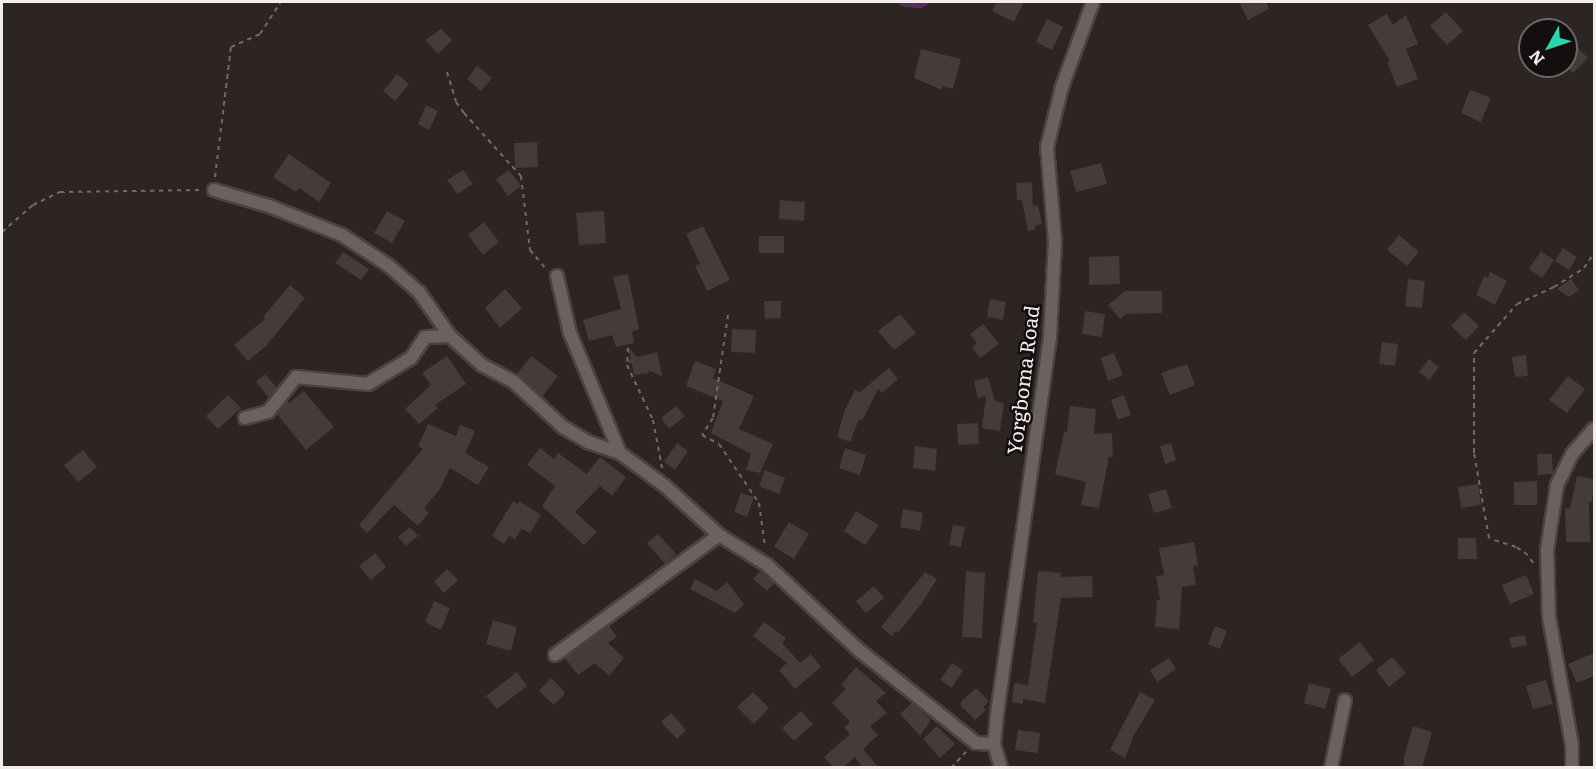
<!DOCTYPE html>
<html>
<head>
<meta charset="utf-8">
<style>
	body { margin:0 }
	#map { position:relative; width:1596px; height:769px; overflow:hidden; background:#2d2424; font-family:Literata,serif }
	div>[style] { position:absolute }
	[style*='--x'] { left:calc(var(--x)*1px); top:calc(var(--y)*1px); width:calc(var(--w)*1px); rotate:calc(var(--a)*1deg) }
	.stream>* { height:4.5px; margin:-2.25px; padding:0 2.25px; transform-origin:2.25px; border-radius:2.25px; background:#552e5a }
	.building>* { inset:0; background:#443c38 }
	.path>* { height:2px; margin-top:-1px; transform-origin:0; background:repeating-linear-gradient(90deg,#726a6a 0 4.5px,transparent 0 9px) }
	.roads { filter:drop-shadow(2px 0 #4a4342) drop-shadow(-2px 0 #4a4342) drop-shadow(0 2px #4a4342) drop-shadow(0 -2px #4a4342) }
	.street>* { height:12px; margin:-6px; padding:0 6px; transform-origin:6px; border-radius:6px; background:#6b6160 }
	span { translate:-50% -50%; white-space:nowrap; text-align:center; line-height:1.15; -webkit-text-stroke:5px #130f0e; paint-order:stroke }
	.street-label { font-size:20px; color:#f2eceb }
	.frame { position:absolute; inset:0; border:3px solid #f2eceb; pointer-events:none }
	.north { position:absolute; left:1518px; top:18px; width:60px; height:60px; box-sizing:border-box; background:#130f0e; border:2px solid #6c6766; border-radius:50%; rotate:230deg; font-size:16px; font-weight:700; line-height:24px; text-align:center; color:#f2eceb }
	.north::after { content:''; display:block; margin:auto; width:21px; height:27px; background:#28d5ad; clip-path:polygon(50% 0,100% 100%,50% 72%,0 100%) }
</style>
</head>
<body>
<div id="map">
	<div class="stream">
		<i style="--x:901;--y:2;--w:4;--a:27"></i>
		<i style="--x:905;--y:4;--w:16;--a:4"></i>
		<i style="--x:921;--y:5;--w:6;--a:-31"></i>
	</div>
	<div class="building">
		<i style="clip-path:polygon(997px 2px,1024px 2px,1014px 22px,992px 11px)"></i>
		<i style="clip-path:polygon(1239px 2px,1266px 2px,1269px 9px,1248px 20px)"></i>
		<i style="clip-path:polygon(1446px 12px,1463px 31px,1447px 45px,1430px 26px)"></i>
		<i style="clip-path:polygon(1387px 14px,1393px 25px,1406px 15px,1418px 44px,1406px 49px,1418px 79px,1397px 87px,1387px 62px,1390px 61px,1368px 25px)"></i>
		<i style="clip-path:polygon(1047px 19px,1063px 27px,1052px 50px,1036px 42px)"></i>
		<i style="clip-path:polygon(441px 29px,452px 40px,438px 54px,425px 40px)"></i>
		<i style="clip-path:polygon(1575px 45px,1588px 58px,1573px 73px,1566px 67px,1566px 54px)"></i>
		<i style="clip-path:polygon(921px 49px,961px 59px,953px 89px,943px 86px,942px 90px,914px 78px)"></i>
		<i style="clip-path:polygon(477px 66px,492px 78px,481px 91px,467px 79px)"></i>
		<i style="clip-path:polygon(397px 74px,409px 84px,395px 101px,383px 91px)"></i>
		<i style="clip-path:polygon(1470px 90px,1491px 98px,1481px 122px,1461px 113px)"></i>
		<i style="clip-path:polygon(426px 105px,438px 111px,429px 130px,418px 124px)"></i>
		<i style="clip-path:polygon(537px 142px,538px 167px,515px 168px,514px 143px)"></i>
		<i style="clip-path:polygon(289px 154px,331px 183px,319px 202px,299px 188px,296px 192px,273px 177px)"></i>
		<i style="clip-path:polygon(1101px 163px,1107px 184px,1076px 192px,1070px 171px)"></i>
		<i style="clip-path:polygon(463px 170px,473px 184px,457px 194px,447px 180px)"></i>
		<i style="clip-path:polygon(509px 170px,521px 186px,508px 196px,496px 179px)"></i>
		<i style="clip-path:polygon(1032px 182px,1033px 206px,1038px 205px,1042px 224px,1035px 226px,1035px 230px,1028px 231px,1022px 200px,1017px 200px,1016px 183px)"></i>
		<i style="clip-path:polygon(780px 200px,805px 202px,804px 221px,779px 219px)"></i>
		<i style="clip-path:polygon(387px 211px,405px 221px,392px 243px,374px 233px)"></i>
		<i style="clip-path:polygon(604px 211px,606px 243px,579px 245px,576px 213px)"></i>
		<i style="clip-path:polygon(484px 222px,499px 242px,483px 255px,468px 235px)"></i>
		<i style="clip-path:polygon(703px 226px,730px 280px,707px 291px,695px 266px,700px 264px,686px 234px)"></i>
		<i style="clip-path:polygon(1399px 235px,1419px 252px,1407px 266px,1387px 250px)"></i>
		<i style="clip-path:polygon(759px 236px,784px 236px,784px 253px,759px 253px)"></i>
		<i style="clip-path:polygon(1563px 248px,1577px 257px,1569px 270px,1555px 261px)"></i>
		<i style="clip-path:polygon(1541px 251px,1554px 260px,1542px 278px,1529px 269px)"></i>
		<i style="clip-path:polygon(343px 252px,369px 269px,361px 280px,335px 263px)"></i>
		<i style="clip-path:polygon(1119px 256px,1120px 284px,1089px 285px,1089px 257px)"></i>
		<i style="clip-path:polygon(1490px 272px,1507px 281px,1495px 305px,1476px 295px,1484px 276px,1488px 278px)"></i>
		<i style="clip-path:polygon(628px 274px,639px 329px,632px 332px,634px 343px,616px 347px,612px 335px,589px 341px,583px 320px,621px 309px,613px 277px)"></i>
		<i style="clip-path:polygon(1408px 279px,1425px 281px,1422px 308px,1405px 306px)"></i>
		<i style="clip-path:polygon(1571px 279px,1579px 290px,1569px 297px,1557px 289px)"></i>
		<i style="clip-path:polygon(290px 285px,305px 298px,266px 346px,248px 361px,234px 345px,265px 319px,263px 317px)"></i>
		<i style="clip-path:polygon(505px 289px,522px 308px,500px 328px,485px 308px)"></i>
		<i style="clip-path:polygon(1125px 291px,1162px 291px,1162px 313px,1126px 314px,1120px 319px,1108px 305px)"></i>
		<i style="clip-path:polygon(990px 299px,1006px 302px,1003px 320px,987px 317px)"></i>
		<i style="clip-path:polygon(764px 301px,781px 301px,781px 318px,765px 319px)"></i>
		<i style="clip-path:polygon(1085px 311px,1105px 314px,1102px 337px,1082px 334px)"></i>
		<i style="clip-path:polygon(1464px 312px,1479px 326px,1466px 340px,1451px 326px)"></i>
		<i style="clip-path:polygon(900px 314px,916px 333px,894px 350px,878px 331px)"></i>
		<i style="clip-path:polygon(983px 324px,999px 344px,980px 358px,972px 347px,977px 343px,970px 334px)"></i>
		<i style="clip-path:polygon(732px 329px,756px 330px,755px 353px,731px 352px)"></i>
		<i style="clip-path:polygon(1382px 342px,1398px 344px,1395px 366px,1379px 364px)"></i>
		<i style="clip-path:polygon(627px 346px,637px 357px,657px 352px,662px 376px,648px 370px,649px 373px,634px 375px,632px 364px,624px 361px,631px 359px)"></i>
		<i style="clip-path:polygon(1114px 353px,1123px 375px,1108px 381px,1101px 358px)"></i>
		<i style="clip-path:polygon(1526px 355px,1528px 376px,1515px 377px,1512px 357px)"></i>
		<i style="clip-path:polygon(447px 356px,466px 384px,435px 405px,438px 408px,419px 424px,405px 409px,431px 385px,422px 373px)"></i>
		<i style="clip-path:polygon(531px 356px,558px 376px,542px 397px,517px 374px)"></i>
		<i style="clip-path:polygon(1429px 359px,1439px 367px,1429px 380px,1419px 372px)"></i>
		<i style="clip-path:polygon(695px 361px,716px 369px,713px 378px,754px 396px,739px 429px,773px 444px,760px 473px,746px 470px,751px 454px,711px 433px,723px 401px,686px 386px)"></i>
		<i style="clip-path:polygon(1187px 364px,1195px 385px,1170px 395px,1161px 373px)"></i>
		<i style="clip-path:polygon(889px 368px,898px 379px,882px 393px,878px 389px,862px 421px,859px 419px,850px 442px,837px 437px,844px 412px,855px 390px,860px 392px)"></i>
		<i style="clip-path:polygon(265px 374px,277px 388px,269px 398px,256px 382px)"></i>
		<i style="clip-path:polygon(1568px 376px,1585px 389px,1567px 413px,1549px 400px)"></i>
		<i style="clip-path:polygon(988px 377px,995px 401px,1004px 403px,1000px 431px,982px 428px,986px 396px,978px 398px,974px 381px)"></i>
		<i style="clip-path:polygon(304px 391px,334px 427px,306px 450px,277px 414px,287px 401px,289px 403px)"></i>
		<i style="clip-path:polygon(228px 395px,241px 408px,218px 429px,206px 416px)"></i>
		<i style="clip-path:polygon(1124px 395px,1131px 415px,1118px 420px,1111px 400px)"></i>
		<i style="clip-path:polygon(676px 406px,685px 416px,669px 429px,661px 418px)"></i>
		<i style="clip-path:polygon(1070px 406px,1096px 409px,1094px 434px,1112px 433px,1113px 457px,1109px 457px,1099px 508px,1081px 505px,1086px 482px,1055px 474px,1064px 432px,1067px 432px)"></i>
		<i style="clip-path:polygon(978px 423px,979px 444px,958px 445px,957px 424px)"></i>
		<i style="clip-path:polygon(428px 424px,456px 436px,460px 425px,475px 431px,465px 453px,489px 467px,478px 485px,450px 468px,440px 489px,424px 508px,429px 513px,418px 526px,394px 505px,367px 533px,359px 525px,423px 449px,418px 446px)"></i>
		<i style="clip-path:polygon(677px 443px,688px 451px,675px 470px,664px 462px)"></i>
		<i style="clip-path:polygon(1171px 443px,1176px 460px,1165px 464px,1160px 446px)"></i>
		<i style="clip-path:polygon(915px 446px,937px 449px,935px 471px,913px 468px)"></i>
		<i style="clip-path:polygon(540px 448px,554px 459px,558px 453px,587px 474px,600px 457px,626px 477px,612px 496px,600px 486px,575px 512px,597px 532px,584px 545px,542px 506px,555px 486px,527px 465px)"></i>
		<i style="clip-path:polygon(845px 448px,866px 455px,860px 475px,839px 468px)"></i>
		<i style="clip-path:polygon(83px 450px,97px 467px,78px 482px,64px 465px)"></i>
		<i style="clip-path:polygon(1537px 454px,1552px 454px,1553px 474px,1538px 475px)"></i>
		<i style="clip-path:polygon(765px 470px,785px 478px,779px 494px,759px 486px)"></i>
		<i style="clip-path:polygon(1577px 476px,1594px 479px,1592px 502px,1589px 502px,1590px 542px,1566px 542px,1565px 508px,1570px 508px)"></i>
		<i style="clip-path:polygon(1537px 481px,1537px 505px,1514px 505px,1514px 482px)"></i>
		<i style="clip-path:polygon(1478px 484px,1481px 505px,1461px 508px,1458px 487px)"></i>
		<i style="clip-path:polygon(1166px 489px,1172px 508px,1154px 513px,1148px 494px)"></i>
		<i style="clip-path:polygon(741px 493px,754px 497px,747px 517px,734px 512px)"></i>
		<i style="clip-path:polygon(513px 501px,518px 504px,519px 501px,541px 515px,530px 533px,522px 529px,515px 539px,509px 536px,504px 544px,492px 536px)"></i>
		<i style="clip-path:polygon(903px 509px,923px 513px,920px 531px,900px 527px)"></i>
		<i style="clip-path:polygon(856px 511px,879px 525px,865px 545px,844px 531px)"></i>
		<i style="clip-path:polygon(789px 522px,809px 534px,794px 559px,774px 547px)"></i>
		<i style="clip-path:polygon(953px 525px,965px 527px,961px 547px,949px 545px)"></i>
		<i style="clip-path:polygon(410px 527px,418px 536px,406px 546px,398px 537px)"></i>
		<i style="clip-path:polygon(658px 534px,676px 554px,665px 564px,647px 543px)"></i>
		<i style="clip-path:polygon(1458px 538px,1476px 538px,1477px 559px,1458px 559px)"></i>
		<i style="clip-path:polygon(1194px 542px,1198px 565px,1193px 566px,1196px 585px,1182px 587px,1179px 629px,1155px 627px,1157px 600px,1160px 600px,1156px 576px,1164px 575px,1159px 548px)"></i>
		<i style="clip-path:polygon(375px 553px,386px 567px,371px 580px,359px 566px)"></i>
		<i style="clip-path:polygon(447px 569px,458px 580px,444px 593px,434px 582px)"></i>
		<i style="clip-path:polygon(760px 571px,774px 583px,767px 591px,753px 579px)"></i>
		<i style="clip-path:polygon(966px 571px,985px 573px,982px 638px,962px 637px)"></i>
		<i style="clip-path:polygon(1038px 571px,1061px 573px,1060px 577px,1092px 576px,1093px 597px,1061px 598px,1045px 703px,1023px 699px,1023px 704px,1012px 702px,1014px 683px,1028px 685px,1037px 623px,1033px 623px)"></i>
		<i style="clip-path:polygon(925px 572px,937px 579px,922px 603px,898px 633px,896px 631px,892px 636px,881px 627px)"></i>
		<i style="clip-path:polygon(1526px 575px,1534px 594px,1510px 604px,1502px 585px)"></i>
		<i style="clip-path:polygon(695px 579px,717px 591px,727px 582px,744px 604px,735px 613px,690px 589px)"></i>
		<i style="clip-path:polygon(874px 586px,884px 598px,866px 613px,856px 601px)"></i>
		<i style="clip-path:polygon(434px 601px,450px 608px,441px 630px,425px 622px)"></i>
		<i style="clip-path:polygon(493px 620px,517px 627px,511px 651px,486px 644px)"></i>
		<i style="clip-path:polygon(764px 622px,786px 638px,782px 643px,800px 663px,811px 654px,821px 667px,795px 689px,779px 670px,787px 663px,753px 636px)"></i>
		<i style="clip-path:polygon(609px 626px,617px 637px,608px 643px,624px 658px,609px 676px,595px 663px,578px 675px,565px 658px)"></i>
		<i style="clip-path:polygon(1215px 626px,1227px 631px,1220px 649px,1208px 644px)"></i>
		<i style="clip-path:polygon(1525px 635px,1527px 645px,1512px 648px,1509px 638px)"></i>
		<i style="clip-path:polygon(1360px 642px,1374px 660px,1352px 677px,1338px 659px)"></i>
		<i style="clip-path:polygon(1594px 653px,1594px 676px,1577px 683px,1568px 664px)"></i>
		<i style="clip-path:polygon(1392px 657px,1406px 673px,1389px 687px,1376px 670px)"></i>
		<i style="clip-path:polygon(1169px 658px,1176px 669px,1157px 682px,1150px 670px)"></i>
		<i style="clip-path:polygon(952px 663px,963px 670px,952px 688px,940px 680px)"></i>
		<i style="clip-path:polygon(856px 667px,886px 693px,876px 701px,887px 713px,870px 726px,878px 735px,863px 749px,879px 768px,863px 768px,855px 757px,843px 768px,834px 768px,824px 757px,850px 734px,844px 727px,850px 722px,832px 703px,846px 689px,841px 685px)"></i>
		<i style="clip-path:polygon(517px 672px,527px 686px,497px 709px,486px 696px)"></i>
		<i style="clip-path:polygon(551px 678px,564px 691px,564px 695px,554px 705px,539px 691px)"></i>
		<i style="clip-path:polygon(1546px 680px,1553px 704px,1533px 709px,1526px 686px)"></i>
		<i style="clip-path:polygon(1309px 683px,1331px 689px,1325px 709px,1304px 703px)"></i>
		<i style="clip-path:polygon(976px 688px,989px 701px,983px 707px,986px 710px,975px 720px,961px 706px,961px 702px)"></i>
		<i style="clip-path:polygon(753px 692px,769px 708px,754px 724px,737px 707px)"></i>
		<i style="clip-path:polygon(1140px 692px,1155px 700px,1134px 735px,1125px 758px,1110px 750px)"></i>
		<i style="clip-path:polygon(912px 703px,931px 720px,920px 736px,900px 714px)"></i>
		<i style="clip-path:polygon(801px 711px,813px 724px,794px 741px,782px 728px)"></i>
		<i style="clip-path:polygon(671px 713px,686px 730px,677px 739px,661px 722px)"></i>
		<i style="clip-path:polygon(937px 726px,955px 744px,940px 758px,923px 739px)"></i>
		<i style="clip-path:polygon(1413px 726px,1432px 732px,1422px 768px,1404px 768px,1404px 757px)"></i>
		<i style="clip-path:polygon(1018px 730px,1040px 733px,1038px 753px,1015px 750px)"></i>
	</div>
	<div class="path">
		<i style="--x:447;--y:72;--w:31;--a:73"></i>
		<i style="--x:456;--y:102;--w:14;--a:54"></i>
		<i style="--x:464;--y:113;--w:85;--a:47.9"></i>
		<i style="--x:521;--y:176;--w:75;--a:83.1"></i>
		<i style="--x:530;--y:250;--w:26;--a:50"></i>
		<i style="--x:215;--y:177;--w:131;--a:-83"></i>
		<i style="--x:231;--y:47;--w:32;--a:-24"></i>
		<i style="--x:260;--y:34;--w:38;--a:-57"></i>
		<i style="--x:2;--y:232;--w:41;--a:-41.1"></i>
		<i style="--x:33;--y:205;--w:30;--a:-26"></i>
		<i style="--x:60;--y:192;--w:140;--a:-0.8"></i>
		<i style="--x:728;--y:315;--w:104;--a:98.3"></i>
		<i style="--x:713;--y:418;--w:20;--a:123"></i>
		<i style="--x:702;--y:435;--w:19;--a:28"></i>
		<i style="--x:719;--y:444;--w:71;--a:55.9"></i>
		<i style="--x:759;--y:503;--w:44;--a:82.2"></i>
		<i style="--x:628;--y:348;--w:17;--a:93"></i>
		<i style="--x:627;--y:365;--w:61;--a:64.7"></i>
		<i style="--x:653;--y:420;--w:49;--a:79.4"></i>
		<i style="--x:1533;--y:563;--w:9;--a:-122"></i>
		<i style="--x:1528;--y:555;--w:14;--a:-146"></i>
		<i style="--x:1516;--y:547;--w:28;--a:-162"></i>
		<i style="--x:1489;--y:538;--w:86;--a:-100"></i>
		<i style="--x:1474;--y:453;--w:100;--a:-90"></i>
		<i style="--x:1474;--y:353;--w:65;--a:-48.7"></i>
		<i style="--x:1517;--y:304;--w:41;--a:-24.7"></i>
		<i style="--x:1554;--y:287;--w:36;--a:-32"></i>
		<i style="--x:1584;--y:268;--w:18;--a:-56"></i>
		<i style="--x:951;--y:768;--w:22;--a:-47"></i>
	</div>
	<div class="roads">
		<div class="street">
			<i style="--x:214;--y:190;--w:57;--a:16.2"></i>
			<i style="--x:269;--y:206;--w:79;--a:21.7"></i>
			<i style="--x:342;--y:235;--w:56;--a:33.4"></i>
			<i style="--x:389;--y:266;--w:40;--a:41"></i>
			<i style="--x:419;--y:292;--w:54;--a:54.8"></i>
			<i style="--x:450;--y:336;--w:43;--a:42.2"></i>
			<i style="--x:482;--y:365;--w:36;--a:28"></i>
			<i style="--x:514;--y:382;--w:67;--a:42.6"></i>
			<i style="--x:563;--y:427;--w:29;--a:31"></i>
			<i style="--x:588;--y:442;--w:34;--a:19"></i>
			<i style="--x:620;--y:453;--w:56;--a:36.3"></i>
			<i style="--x:665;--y:486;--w:73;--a:42.2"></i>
			<i style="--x:719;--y:535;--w:57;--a:32"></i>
			<i style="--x:767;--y:565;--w:127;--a:42.8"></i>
			<i style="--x:860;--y:651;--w:148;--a:38.4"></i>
			<i style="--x:976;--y:743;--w:18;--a:3"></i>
			<i style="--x:557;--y:276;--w:58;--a:77.2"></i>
			<i style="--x:570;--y:333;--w:130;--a:67.4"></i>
			<i style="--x:245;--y:418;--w:24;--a:-15"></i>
			<i style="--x:268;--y:412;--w:45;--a:-51.3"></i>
			<i style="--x:296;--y:377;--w:72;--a:5.6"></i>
			<i style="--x:368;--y:384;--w:50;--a:-31.2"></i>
			<i style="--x:411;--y:358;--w:25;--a:-56"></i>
			<i style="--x:425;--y:337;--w:25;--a:-2"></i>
			<i style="--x:555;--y:655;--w:203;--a:-36.2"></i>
			<i style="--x:1001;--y:768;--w:25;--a:-106"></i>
			<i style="--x:994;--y:744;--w:37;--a:-84"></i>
			<i style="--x:998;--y:707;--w:374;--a:-82"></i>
			<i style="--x:1050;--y:337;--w:95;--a:-87"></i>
			<i style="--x:1055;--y:242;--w:95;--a:-94.8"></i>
			<i style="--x:1047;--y:147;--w:62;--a:-76"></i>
			<i style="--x:1062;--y:87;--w:90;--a:-70"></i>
			<i style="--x:1331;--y:768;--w:69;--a:-78.4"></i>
			<i style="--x:1572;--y:768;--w:23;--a:-90"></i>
			<i style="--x:1572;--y:745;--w:130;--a:-100.2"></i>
			<i style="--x:1549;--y:617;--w:67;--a:-91.7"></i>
			<i style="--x:1547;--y:550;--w:66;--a:-81.3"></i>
			<i style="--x:1557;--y:485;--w:34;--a:-64"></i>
			<i style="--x:1572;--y:454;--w:33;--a:-49"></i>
		</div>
	</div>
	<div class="street-label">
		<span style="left:1022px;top:380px;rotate:-83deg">Yorgboma Road</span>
	</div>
	<div class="frame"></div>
	<div class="north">N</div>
</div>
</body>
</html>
